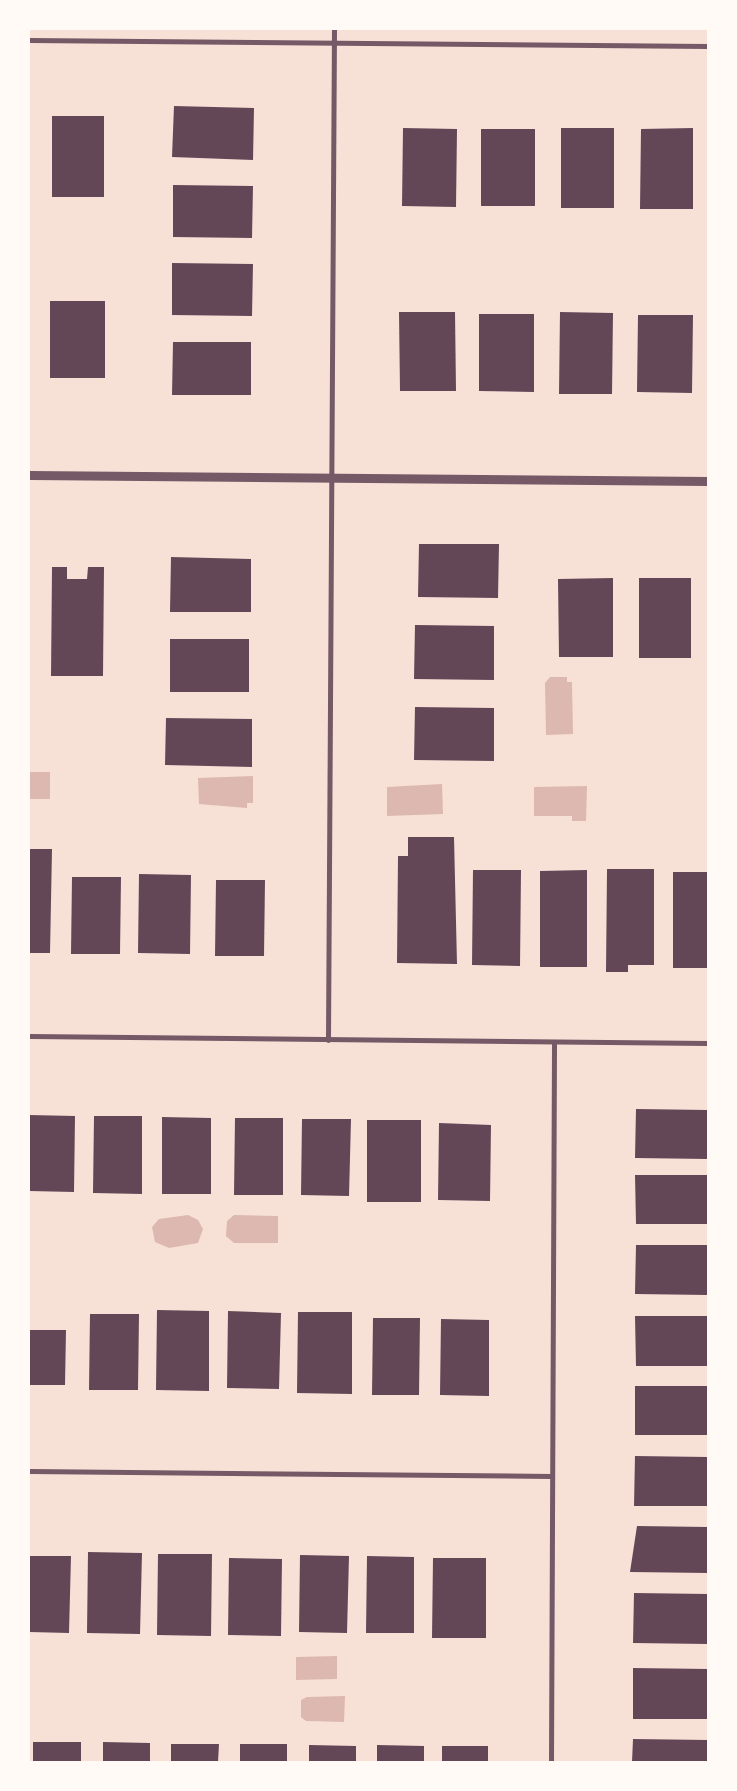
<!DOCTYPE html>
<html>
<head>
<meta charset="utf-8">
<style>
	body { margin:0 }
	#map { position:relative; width:737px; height:1791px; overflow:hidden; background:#f7e1d7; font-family:Manrope,sans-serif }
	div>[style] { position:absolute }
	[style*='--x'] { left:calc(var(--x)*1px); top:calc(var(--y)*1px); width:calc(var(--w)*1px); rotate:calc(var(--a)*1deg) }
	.water>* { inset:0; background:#dcb8b0 }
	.building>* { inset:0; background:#644757 }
	.minor>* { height:5px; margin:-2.5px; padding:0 2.5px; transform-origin:2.5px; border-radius:2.5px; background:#755966 }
	.tertiary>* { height:9px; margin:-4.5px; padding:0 4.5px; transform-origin:4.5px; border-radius:4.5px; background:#755966 }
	span { translate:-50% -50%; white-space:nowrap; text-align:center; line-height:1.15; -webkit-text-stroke:4px #fffaf5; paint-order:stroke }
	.frame { position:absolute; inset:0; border:30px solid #fffaf5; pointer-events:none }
</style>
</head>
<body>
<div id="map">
	<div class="water">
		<i style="clip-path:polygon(550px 677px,567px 677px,567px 682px,572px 682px,573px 734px,546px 735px,545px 683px)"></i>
		<i style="clip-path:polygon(29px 772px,50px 772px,50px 799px,29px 799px)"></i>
		<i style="clip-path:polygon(253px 776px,253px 803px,247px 803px,247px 808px,199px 804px,198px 778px)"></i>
		<i style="clip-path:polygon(442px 784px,443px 814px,387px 816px,387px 787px)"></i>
		<i style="clip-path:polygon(587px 786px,586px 821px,572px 821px,572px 816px,534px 816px,534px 787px)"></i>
		<i style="clip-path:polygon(188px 1215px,198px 1220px,203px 1229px,198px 1243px,169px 1248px,155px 1242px,152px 1227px,159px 1219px)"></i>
		<i style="clip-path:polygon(234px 1215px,278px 1216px,278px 1243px,234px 1243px,226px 1236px,227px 1221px)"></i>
		<i style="clip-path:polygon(337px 1656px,337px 1679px,296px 1680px,296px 1657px)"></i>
		<i style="clip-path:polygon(345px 1696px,344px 1722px,306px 1721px,301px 1717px,301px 1700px,307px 1697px)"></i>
	</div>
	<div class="building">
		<i style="clip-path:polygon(174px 106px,254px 108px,253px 160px,172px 157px)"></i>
		<i style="clip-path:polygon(52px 116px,104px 116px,104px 197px,52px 197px)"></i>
		<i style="clip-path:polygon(403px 128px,457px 129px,456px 207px,402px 206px)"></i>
		<i style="clip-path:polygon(561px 128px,614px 128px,614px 208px,561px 208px)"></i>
		<i style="clip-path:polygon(693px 128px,693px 209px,640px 209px,641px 129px)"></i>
		<i style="clip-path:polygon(481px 129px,535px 129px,535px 206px,481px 206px)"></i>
		<i style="clip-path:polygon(173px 185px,253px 186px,252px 238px,173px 237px)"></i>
		<i style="clip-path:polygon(172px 263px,253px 264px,252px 316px,172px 315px)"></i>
		<i style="clip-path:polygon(50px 301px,105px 301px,105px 378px,50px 378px)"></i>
		<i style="clip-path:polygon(399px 312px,455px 312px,456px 391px,400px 391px)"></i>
		<i style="clip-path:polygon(560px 312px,613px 313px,612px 394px,559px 394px)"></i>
		<i style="clip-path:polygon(479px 314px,534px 314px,534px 392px,479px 391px)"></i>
		<i style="clip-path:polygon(638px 315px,693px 315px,692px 393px,637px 392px)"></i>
		<i style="clip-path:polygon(173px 342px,251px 342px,251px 395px,172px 395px)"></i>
		<i style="clip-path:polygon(419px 544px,499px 544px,498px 598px,418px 597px)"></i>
		<i style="clip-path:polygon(171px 557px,251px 559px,251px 612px,170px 612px)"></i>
		<i style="clip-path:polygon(52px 567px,67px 567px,67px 579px,87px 579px,88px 567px,104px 567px,103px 676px,51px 676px)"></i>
		<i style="clip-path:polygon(613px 578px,613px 657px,559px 657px,558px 579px)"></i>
		<i style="clip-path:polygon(639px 578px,691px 578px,691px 658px,639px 658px)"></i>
		<i style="clip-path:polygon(415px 625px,494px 626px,494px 680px,414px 679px)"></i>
		<i style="clip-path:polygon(170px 639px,249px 639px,249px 692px,170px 692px)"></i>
		<i style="clip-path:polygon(415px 707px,494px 708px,494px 761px,414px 760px)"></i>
		<i style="clip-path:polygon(166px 718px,252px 719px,252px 767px,165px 765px)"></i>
		<i style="clip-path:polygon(408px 837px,454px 837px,457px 964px,397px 963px,398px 856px,408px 856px)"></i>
		<i style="clip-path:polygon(29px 849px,52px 849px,50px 953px,29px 953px)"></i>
		<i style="clip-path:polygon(607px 869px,654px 869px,654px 965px,628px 965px,628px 972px,606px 972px)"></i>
		<i style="clip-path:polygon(473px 870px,521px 870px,520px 966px,472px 965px)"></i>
		<i style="clip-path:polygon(587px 870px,587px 967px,540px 967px,540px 871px)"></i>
		<i style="clip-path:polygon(673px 872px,708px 872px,708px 968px,673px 968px)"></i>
		<i style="clip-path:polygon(139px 874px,191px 875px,190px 954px,138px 953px)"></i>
		<i style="clip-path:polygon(72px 877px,121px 877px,120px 954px,71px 954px)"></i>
		<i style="clip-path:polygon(216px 880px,265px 880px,264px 956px,215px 956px)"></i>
		<i style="clip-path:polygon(636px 1109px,708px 1110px,708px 1159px,635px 1158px)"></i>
		<i style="clip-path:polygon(29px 1115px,75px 1116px,74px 1192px,29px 1191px)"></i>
		<i style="clip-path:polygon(94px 1116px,142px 1116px,142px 1194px,93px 1193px)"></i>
		<i style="clip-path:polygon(162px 1117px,211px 1118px,211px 1194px,162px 1194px)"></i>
		<i style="clip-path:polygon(235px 1118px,283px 1118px,283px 1195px,234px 1195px)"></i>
		<i style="clip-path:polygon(302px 1119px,351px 1119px,349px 1196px,301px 1195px)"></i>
		<i style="clip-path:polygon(367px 1120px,421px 1120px,421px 1202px,367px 1202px)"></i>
		<i style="clip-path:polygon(439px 1123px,491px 1125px,490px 1201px,438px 1200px)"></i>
		<i style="clip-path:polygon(635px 1175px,708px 1175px,708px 1224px,636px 1224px)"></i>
		<i style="clip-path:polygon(636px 1245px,708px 1245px,708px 1295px,635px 1294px)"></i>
		<i style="clip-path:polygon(157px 1310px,209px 1311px,209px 1391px,156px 1390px)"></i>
		<i style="clip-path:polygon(228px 1311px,281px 1313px,279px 1389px,227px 1388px)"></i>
		<i style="clip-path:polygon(298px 1312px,352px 1312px,352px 1394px,297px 1393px)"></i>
		<i style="clip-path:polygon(90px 1314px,139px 1314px,138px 1390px,89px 1390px)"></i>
		<i style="clip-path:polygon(635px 1316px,708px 1316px,708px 1366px,636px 1366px)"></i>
		<i style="clip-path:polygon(373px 1318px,420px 1318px,419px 1395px,372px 1395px)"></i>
		<i style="clip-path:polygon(441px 1319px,489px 1320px,489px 1396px,440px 1395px)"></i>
		<i style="clip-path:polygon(29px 1330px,66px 1330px,65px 1385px,29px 1385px)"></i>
		<i style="clip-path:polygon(635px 1386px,708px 1386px,708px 1435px,635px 1435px)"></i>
		<i style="clip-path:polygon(635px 1456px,708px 1457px,708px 1506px,634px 1506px)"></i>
		<i style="clip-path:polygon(637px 1526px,708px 1527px,708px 1573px,630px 1572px)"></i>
		<i style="clip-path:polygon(88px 1552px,142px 1553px,140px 1634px,87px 1633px)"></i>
		<i style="clip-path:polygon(158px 1554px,212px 1554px,211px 1636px,157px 1635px)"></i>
		<i style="clip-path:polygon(300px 1555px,349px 1556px,347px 1633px,299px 1632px)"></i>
		<i style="clip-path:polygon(29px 1556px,71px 1556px,69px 1633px,29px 1632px)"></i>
		<i style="clip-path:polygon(367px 1556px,414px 1557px,414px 1633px,366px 1633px)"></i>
		<i style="clip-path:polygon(229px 1558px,282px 1559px,281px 1636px,228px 1635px)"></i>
		<i style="clip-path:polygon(433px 1558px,486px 1558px,486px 1638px,432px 1638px)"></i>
		<i style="clip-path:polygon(634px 1593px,708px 1594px,708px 1644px,633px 1643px)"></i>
		<i style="clip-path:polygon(633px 1668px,708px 1669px,708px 1719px,633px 1719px)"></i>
		<i style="clip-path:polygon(633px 1739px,708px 1740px,708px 1762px,632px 1762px)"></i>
		<i style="clip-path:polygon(33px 1742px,81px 1742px,81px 1762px,33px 1762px)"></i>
		<i style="clip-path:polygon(103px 1742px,150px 1743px,150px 1762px,103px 1762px)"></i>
		<i style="clip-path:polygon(171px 1744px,219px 1744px,218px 1762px,171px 1762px)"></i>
		<i style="clip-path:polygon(240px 1744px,287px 1744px,287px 1762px,240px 1762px)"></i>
		<i style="clip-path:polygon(309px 1745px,356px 1746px,356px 1762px,309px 1762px)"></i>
		<i style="clip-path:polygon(377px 1745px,424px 1746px,424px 1762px,377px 1762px)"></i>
		<i style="clip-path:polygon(442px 1746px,488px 1746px,488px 1762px,442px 1762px)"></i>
	</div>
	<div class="minor">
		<i style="--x:29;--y:40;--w:679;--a:0.51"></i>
		<i style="--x:29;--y:1036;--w:679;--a:0.59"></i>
		<i style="--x:328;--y:1040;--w:1011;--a:-89.66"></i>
		<i style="--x:29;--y:1471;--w:523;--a:0.55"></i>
		<i style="--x:551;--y:1762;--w:720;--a:-89.76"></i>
	</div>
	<div class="tertiary">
		<i style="--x:29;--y:475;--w:679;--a:0.51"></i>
	</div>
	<div class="frame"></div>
</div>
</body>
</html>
